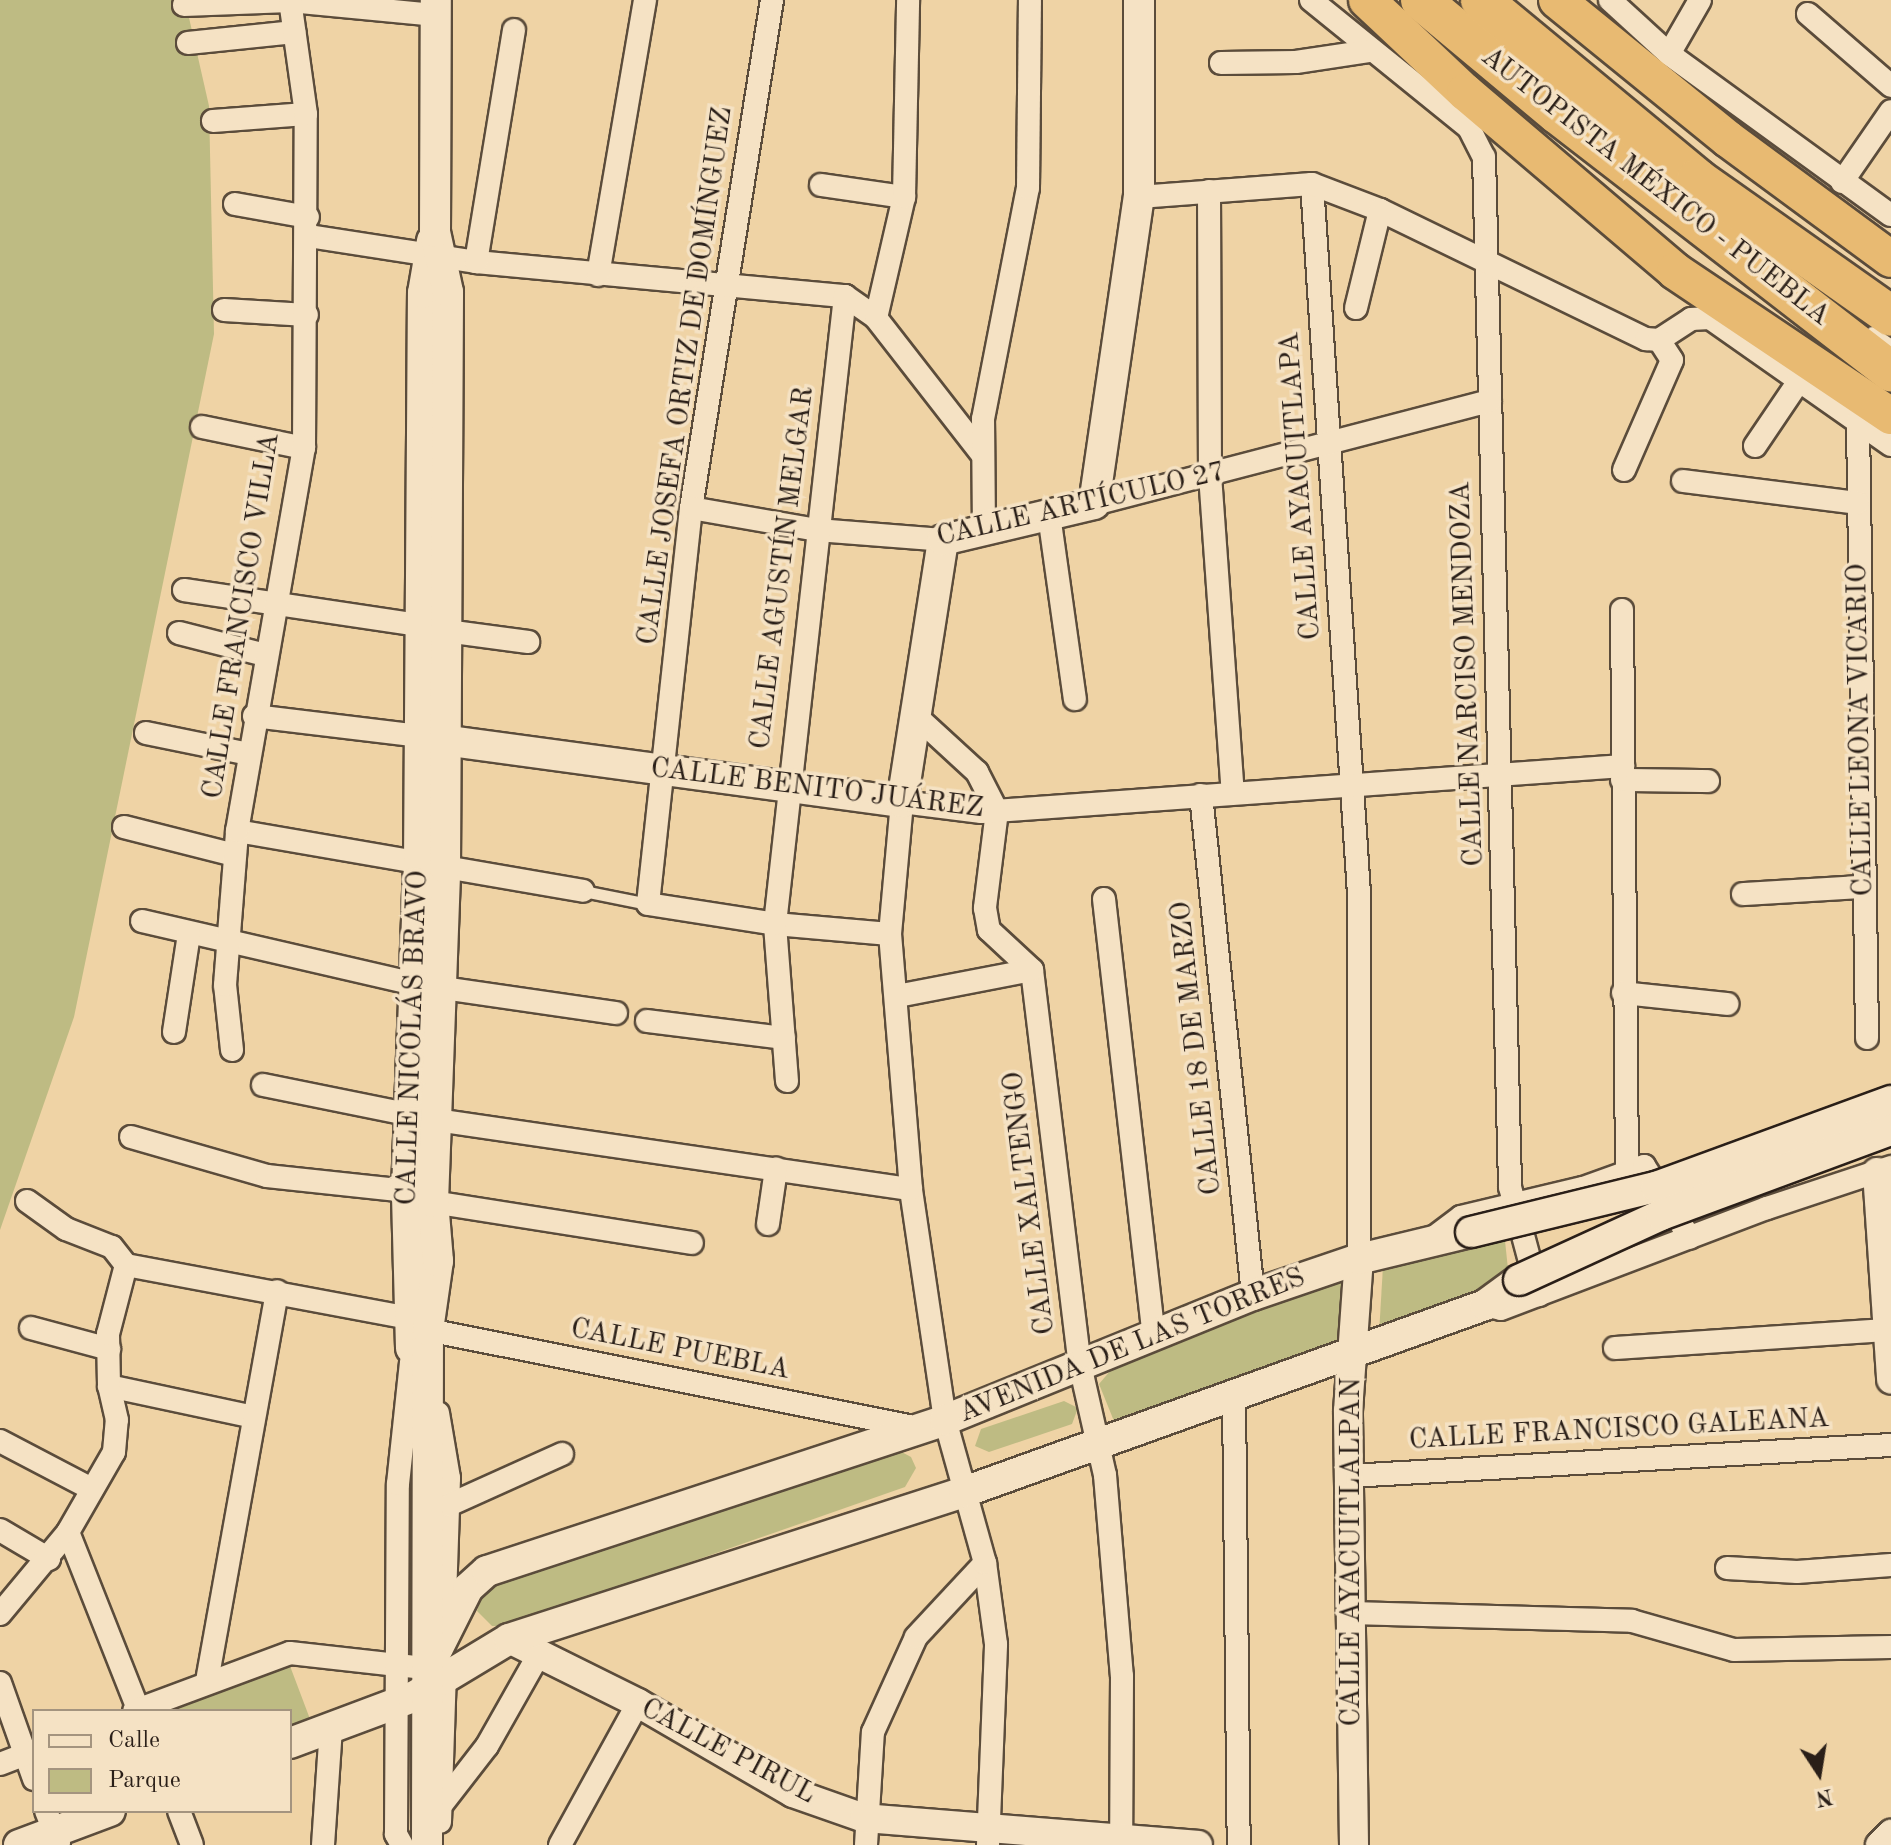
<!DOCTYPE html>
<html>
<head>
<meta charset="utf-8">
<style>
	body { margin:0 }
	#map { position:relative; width:1891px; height:1845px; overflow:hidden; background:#efd3a5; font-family:"Old Standard TT",serif }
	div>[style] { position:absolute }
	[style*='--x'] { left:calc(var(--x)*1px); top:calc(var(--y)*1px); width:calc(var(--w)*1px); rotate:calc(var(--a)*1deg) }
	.green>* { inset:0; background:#bebb83 }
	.roads { filter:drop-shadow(2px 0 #5b4c3b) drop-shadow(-2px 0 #5b4c3b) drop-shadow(0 2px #5b4c3b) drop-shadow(0 -2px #5b4c3b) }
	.service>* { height:11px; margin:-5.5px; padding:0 5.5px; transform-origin:5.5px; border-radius:5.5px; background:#f5e2c4 }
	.minor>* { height:22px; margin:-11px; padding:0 11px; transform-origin:11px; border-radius:11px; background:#f5e2c4 }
	.tertiary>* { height:28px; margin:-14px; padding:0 14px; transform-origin:14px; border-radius:14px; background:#f5e2c4 }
	.secondary>* { height:30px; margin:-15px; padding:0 15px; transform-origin:15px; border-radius:15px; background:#f5e2c4 }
	.trunk>* { height:36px; margin:-18px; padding:0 18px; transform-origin:18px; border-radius:18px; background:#e8ba72 }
	.motorway>* { height:40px; margin:-20px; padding:0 20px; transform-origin:20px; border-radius:20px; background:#e8ba72 }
	.bridges { filter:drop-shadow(2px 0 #2a1f18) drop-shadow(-2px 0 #2a1f18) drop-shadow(0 2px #2a1f18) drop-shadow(0 -2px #2a1f18) }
	.secondary-bridge>* { height:30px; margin:-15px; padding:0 15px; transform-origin:15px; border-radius:15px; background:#f5e2c4 }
	span { translate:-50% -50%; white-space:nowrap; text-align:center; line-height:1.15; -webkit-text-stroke:7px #f5e2c4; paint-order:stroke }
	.street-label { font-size:28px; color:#2a1f18 }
	.legend { position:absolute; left:32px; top:1709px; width:260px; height:104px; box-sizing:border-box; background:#f5e2c4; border:2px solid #a4947f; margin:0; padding:10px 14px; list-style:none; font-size:24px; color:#2a1f18 }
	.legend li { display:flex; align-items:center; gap:16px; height:40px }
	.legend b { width:40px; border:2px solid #a4947f }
	.north { position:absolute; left:1779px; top:1733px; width:80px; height:80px; -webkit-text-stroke:6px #f5e2c4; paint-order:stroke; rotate:168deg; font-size:22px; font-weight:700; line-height:32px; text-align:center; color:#2a1f18 }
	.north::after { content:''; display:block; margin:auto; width:28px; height:36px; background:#2a1f18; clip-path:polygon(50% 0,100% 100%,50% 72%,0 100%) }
</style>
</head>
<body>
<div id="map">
	<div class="green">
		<i style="clip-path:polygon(0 0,185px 0,209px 106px,214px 334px,74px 1017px,0 1230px)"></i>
		<i style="clip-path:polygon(1496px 1233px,1505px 1241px,1508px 1269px,1501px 1285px,1379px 1334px,1383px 1266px)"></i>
		<i style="clip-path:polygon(1349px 1274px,1339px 1350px,1118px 1431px,1099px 1384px,1122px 1357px)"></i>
		<i style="clip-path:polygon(1064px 1401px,1078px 1408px,1072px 1424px,989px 1452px,975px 1446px,981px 1429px)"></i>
		<i style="clip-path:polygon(898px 1450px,911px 1457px,916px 1468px,905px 1487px,508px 1626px,492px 1626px,477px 1611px,485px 1584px)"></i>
		<i style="clip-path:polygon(290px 1666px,310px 1719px,290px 1726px,290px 1711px,171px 1711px)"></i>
	</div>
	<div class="roads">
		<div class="service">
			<i style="--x:1872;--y:332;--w:23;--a:34"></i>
			<i style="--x:583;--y:891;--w:66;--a:11.3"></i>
		</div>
		<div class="minor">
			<i style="--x:772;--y:0;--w:514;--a:99.06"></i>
			<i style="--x:691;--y:508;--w:398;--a:96.2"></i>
			<i style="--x:648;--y:904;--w:129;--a:8.9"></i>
			<i style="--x:775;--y:924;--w:115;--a:5"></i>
			<i style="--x:1311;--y:0;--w:203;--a:39"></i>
			<i style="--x:1469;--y:128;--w:33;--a:63"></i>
			<i style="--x:1484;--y:157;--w:1030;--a:88.55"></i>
			<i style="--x:1510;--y:1187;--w:112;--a:75"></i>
			<i style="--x:1610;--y:0;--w:80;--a:42.5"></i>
			<i style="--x:1669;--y:54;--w:274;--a:36"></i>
			<i style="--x:184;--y:5;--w:106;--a:-2.2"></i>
			<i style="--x:290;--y:1;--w:147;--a:5.5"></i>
			<i style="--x:1808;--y:14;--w:110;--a:40.9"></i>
			<i style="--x:188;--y:43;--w:107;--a:-5.9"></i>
			<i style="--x:1669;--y:54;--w:62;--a:-60.1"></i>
			<i style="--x:1221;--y:63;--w:75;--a:-0.8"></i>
			<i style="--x:1296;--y:62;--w:75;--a:-8.5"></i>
			<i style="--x:213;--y:121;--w:93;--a:-4.3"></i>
			<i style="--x:1842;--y:182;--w:86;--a:-55.4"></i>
			<i style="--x:1312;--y:184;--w:712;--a:86.21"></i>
			<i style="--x:1359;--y:894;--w:365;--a:90"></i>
			<i style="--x:821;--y:185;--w:84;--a:8.2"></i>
			<i style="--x:1209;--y:191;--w:284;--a:89.8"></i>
			<i style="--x:1210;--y:475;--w:319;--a:85.9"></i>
			<i style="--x:1139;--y:197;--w:173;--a:-4.3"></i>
			<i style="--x:1312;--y:184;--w:73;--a:20.9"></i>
			<i style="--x:1380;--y:210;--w:296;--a:25.9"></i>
			<i style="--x:1646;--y:339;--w:13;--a:4"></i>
			<i style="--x:235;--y:204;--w:74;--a:10.1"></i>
			<i style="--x:309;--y:236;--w:169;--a:8.8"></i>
			<i style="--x:476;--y:262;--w:371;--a:5.3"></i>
			<i style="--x:845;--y:296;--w:38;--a:35"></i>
			<i style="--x:876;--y:318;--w:171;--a:52.1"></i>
			<i style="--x:476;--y:262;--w:235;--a:-80.7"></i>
			<i style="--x:598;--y:275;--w:279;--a:-80.3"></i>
			<i style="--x:1356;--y:308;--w:101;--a:-76.2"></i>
			<i style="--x:224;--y:310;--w:83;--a:3.4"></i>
			<i style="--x:876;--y:318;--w:124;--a:-77"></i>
			<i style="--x:904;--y:197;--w:197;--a:-88.8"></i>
			<i style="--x:1659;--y:340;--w:38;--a:-33"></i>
			<i style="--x:1691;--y:319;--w:19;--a:-3"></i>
			<i style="--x:1710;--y:318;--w:221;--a:35.1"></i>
			<i style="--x:1858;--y:422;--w:616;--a:89.16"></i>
			<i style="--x:202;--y:427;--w:104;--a:11.6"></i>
			<i style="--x:1755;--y:446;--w:78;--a:-55.9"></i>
			<i style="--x:1624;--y:470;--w:120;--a:-66.4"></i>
			<i style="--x:1672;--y:360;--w:24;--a:-123"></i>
			<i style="--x:1683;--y:481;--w:176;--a:7.2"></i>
			<i style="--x:1094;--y:504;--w:409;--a:-14.6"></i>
			<i style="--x:691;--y:508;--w:128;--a:9.9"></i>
			<i style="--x:817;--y:530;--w:126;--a:4.5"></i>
			<i style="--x:1049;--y:515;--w:186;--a:82"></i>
			<i style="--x:984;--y:531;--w:112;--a:-90.5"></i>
			<i style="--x:983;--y:419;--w:235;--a:-79"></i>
			<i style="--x:1028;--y:188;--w:188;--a:-89.4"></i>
			<i style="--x:184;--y:590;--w:238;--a:8.5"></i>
			<i style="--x:1622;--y:610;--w:562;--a:89.49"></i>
			<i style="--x:446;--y:631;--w:83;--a:7.6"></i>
			<i style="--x:179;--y:633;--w:89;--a:14.3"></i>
			<i style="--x:254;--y:716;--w:166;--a:6.9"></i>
			<i style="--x:916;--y:716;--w:83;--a:42.6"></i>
			<i style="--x:977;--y:772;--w:44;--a:62.9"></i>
			<i style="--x:997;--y:811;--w:98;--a:97.1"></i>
			<i style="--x:985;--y:908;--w:22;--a:80"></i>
			<i style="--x:989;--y:930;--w:59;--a:42.9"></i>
			<i style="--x:1032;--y:970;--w:398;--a:83.1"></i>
			<i style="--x:1080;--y:1365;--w:113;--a:77.2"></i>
			<i style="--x:1105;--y:1475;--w:202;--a:85.2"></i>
			<i style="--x:1122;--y:1676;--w:169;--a:90.3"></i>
			<i style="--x:146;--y:733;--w:105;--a:11.5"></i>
			<i style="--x:1622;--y:780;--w:86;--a:0.7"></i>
			<i style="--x:1201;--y:795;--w:503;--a:84.06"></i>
			<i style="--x:124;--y:827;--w:114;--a:14.2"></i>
			<i style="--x:237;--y:831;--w:351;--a:9.8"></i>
			<i style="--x:1743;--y:894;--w:119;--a:-3.4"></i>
			<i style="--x:1104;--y:899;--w:439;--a:83.5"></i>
			<i style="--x:142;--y:921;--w:280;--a:13"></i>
			<i style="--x:415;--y:984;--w:203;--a:8.2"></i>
			<i style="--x:1623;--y:993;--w:105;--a:6"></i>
			<i style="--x:897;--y:996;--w:137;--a:-10.9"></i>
			<i style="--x:647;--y:1021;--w:138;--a:7.1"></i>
			<i style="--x:174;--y:1032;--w:99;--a:-81.3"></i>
			<i style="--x:232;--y:1050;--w:65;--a:-96.1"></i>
			<i style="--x:225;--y:985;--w:154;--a:-85.5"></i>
			<i style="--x:237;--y:831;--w:389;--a:-80.1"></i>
			<i style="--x:304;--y:448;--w:334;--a:-89.7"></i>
			<i style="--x:306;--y:114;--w:115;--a:-98"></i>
			<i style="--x:787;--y:1081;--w:157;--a:-94.4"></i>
			<i style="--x:775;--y:924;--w:632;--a:-83.64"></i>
			<i style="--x:263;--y:1085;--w:177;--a:11.4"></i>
			<i style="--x:436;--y:1120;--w:480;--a:8.3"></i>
			<i style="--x:131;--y:1137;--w:141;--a:16"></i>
			<i style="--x:267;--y:1176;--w:141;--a:6.1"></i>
			<i style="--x:407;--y:1191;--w:28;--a:23"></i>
			<i style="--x:433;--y:1202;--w:262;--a:9"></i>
			<i style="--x:27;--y:1201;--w:48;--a:35.7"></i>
			<i style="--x:66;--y:1229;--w:49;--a:21.4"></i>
			<i style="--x:112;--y:1247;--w:23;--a:52"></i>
			<i style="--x:126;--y:1265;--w:289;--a:10.6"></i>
			<i style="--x:410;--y:1318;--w:22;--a:34"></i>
			<i style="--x:428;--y:1330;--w:500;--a:11.3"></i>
			<i style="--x:768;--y:1224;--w:56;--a:-81.7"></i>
			<i style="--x:1433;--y:1238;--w:35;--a:-37"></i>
			<i style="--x:1461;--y:1217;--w:125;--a:-13.4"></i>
			<i style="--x:1583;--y:1188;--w:65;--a:-19.8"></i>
			<i style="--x:1644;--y:1166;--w:85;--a:57.4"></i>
			<i style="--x:1485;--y:1305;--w:16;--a:14"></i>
			<i style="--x:1501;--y:1309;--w:285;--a:-20.8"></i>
			<i style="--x:1767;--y:1208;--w:131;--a:-18.3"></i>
			<i style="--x:31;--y:1328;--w:81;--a:15.1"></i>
			<i style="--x:1615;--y:1348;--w:272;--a:-3.8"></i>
			<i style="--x:109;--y:1386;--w:148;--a:12.1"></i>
			<i style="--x:1234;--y:1395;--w:450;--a:89.4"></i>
			<i style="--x:438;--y:1413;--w:66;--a:80.4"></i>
			<i style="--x:449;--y:1478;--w:152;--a:91.9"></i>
			<i style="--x:0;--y:1441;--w:104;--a:27.6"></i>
			<i style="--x:1350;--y:1476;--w:542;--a:-3.28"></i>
			<i style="--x:449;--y:1505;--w:124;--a:-24.3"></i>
			<i style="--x:0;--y:1530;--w:57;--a:30.6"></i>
			<i style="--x:68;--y:1532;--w:193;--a:68.4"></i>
			<i style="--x:1727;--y:1568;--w:70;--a:3.3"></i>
			<i style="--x:1797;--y:1572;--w:94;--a:-4.3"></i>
			<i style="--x:1351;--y:1613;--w:281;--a:1.6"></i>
			<i style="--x:1632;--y:1621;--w:106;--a:15.9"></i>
			<i style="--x:1734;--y:1650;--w:157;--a:-1.1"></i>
			<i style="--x:0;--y:1614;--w:107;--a:-50.3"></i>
			<i style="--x:68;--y:1532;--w:92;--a:-60.1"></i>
			<i style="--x:114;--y:1452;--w:32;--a:-85"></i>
			<i style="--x:117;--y:1420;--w:35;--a:-103"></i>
			<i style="--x:109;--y:1386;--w:52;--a:-91.1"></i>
			<i style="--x:108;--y:1334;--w:71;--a:-75.4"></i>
			<i style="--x:207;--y:1681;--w:396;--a:-79.8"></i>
			<i style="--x:0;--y:1683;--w:102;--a:70.5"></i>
			<i style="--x:134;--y:1711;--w:166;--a:-20.4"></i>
			<i style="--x:290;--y:1653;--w:126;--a:6.4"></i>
			<i style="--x:0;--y:1764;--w:36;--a:-21"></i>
			<i style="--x:442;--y:1804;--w:73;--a:-52.2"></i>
			<i style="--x:487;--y:1746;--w:106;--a:-60.5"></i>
			<i style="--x:46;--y:1811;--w:35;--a:68"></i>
			<i style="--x:179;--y:1811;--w:36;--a:69"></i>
			<i style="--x:440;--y:1822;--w:154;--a:-88.1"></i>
			<i style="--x:323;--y:1845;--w:118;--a:-86.1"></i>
			<i style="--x:402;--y:1845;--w:13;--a:-119"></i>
			<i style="--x:396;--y:1834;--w:350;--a:-89.7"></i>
			<i style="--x:398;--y:1484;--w:123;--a:-83.9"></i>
			<i style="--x:560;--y:1845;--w:162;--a:-61.2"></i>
			<i style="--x:866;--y:1845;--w:113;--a:-86.5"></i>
			<i style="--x:873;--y:1732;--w:104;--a:-65.6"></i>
			<i style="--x:916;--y:1637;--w:101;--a:-47"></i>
			<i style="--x:988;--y:1845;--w:201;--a:-87.7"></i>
			<i style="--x:996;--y:1644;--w:82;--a:-97.7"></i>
			<i style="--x:985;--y:1563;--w:148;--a:-105.6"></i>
			<i style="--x:945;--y:1420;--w:233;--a:-98.4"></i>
			<i style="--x:911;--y:1189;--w:256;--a:-94.7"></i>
			<i style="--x:890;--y:934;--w:133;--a:-84.8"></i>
			<i style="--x:902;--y:802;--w:80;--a:7.2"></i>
			<i style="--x:981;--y:812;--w:644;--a:-4.1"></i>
		</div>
		<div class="tertiary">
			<i style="--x:1877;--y:1172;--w:208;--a:86.1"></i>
			<i style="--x:509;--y:1639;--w:144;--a:26.4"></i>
			<i style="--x:638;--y:1703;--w:179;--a:30.1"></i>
			<i style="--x:793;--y:1793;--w:75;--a:19.4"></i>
			<i style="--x:864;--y:1818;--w:335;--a:4.6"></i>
			<i style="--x:1354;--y:1845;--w:434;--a:-90.8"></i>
			<i style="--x:1348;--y:1411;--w:152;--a:-85.9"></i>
			<i style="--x:1880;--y:1845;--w:16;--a:-45"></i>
		</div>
		<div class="secondary">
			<i style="--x:428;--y:738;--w:478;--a:7.7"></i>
			<i style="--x:902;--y:802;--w:265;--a:-81.1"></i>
			<i style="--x:943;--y:540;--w:155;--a:-13.4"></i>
			<i style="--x:1094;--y:504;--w:310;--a:-81.7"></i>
			<i style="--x:1139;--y:197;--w:197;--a:-90"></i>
			<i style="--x:411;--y:1348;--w:157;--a:-91.5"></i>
			<i style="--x:407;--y:1191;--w:328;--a:-87.9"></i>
			<i style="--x:419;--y:863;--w:570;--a:-89.6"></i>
			<i style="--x:423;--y:293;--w:53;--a:-80.2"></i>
			<i style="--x:432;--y:1660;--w:80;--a:-63.4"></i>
			<i style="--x:468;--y:1588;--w:25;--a:-42"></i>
			<i style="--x:487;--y:1571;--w:482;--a:-18.2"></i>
			<i style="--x:945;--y:1420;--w:332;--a:-22.1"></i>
			<i style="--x:1253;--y:1295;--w:112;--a:-18.8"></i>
			<i style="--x:1359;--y:1259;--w:115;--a:-13.6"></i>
			<i style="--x:290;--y:1743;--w:131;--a:-20.5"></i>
			<i style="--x:413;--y:1697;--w:112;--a:-31.1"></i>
			<i style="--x:509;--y:1639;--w:478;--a:-17.9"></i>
			<i style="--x:964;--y:1492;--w:554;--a:-19.74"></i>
			<i style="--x:1485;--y:1305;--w:42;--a:-36.3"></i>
			<i style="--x:19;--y:1845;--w:97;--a:-20.5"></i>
			<i style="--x:427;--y:1845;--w:515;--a:-89.89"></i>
			<i style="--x:428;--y:1330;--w:70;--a:-81.8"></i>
			<i style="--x:438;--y:1261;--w:59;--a:-94.8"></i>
			<i style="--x:433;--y:1202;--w:334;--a:-87.9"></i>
			<i style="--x:445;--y:868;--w:576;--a:-89.7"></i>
			<i style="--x:448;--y:292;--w:61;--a:-102.2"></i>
			<i style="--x:435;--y:232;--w:232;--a:-89.8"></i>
		</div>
		<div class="trunk">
			<i style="--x:1367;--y:0;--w:134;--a:43.2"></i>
			<i style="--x:1465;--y:92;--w:276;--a:40.4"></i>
			<i style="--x:1675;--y:271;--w:260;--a:33.9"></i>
			<i style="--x:1557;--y:0;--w:220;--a:39.1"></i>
			<i style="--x:1728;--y:139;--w:202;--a:36.4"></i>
		</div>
		<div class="motorway">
			<i style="--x:1421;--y:0;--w:178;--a:39.8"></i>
			<i style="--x:1558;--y:114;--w:421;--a:37.7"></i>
			<i style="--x:1481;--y:0;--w:281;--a:39.6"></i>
			<i style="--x:1697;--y:179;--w:237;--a:35.2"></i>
		</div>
	</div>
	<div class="bridges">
		<div class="secondary-bridge">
			<i style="--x:1471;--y:1232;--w:190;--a:-13.7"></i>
			<i style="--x:1656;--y:1187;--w:250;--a:-20.1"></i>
			<i style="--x:1519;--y:1280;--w:156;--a:-24.6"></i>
			<i style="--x:1661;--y:1215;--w:245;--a:-20.3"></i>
		</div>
	</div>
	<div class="street-label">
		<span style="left:1655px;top:187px;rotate:38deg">AUTOPISTA MÉXICO - PUEBLA</span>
		<span style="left:686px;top:376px;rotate:-82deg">CALLE JOSEFA ORTIZ DE DOMÍNGUEZ</span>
		<span style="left:1301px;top:486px;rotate:-94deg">CALLE AYACUITLAPA</span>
		<span style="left:1081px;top:505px;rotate:-13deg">CALLE ARTÍCULO 27</span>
		<span style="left:783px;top:568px;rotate:-83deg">CALLE AGUSTÍN MELGAR</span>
		<span style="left:242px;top:616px;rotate:-81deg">CALLE FRANCISCO VILLA</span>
		<span style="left:1468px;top:674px;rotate:-92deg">CALLE NARCISO MENDOZA</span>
		<span style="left:1861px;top:730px;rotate:-91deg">CALLE LEONA VICARIO</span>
		<span style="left:817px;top:789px;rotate:7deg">CALLE BENITO JUÁREZ</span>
		<span style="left:413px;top:1038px;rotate:-88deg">CALLE NICOLÁS BRAVO</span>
		<span style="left:1197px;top:1048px;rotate:-96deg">CALLE 18 DE MARZO</span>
		<span style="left:1030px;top:1203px;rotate:-97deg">CALLE XALTENGO</span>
		<span style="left:1132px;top:1346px;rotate:-22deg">AVENIDA DE LAS TORRES</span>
		<span style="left:680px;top:1350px;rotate:11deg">CALLE PUEBLA</span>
		<span style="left:1619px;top:1430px;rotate:-3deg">CALLE FRANCISCO GALEANA</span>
		<span style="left:1352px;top:1552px;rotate:-90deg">CALLE AYACUITLALPAN</span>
		<span style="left:728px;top:1752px;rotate:28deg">CALLE PIRUL</span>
	</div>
	<ul class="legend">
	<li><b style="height:10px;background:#f5e2c4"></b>Calle</li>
	<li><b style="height:22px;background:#bebb83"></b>Parque</li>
	</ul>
	<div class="north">N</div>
</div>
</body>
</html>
